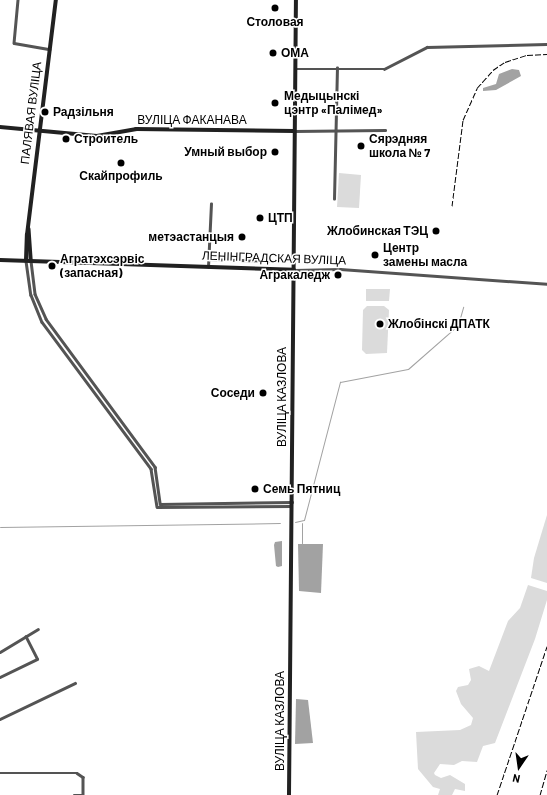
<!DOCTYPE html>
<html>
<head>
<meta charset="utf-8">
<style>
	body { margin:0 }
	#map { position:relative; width:547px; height:795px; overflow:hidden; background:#fff; font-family:Barlow,sans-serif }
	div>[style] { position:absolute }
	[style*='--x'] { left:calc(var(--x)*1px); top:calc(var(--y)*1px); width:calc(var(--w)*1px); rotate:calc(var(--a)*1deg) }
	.green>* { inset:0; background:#dbdbdb }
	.water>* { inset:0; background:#a2a2a2 }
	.stream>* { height:1px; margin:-0.5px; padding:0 0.5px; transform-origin:0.5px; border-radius:0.5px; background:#a2a2a2 }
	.minor>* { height:2.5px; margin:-1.25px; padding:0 1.25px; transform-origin:1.25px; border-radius:1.25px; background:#545454 }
	.tertiary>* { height:3px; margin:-1.5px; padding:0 1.5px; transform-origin:1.5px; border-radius:1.5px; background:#545454 }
	.secondary>* { height:3.5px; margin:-1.75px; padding:0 1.75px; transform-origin:1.75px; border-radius:1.75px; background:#212121 }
	.rail>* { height:1px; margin-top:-0.5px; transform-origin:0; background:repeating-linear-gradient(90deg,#000 0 6px,transparent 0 8px) }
	.dots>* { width:11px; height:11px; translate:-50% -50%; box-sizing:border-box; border:2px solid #fff; border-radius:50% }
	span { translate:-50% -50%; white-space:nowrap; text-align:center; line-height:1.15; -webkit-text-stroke:3px #fff; paint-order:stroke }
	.poi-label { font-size:12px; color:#000; font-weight:700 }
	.left { translate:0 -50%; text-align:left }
	.right { translate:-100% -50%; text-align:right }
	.street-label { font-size:12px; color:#000 }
	.north { position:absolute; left:499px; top:747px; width:40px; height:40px; -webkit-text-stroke:3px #fff; paint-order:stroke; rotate:193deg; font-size:11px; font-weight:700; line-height:16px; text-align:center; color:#000 }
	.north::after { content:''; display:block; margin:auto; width:14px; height:18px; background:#000; clip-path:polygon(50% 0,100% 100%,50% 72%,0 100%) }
</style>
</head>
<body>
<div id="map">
	<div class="green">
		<i style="clip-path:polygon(339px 173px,361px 175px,359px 208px,337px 207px)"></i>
		<i style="clip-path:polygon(366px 289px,390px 289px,389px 301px,366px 301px)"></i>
		<i style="clip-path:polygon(367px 306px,384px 306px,389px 310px,387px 353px,366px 354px,362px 350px,363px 310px)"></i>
		<i style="clip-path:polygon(547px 515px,547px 583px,531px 578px,534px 558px)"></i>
		<i style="clip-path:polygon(528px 585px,547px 591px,547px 600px,535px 639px,495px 743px,483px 746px,477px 762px,462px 761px,454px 765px,440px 764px,434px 773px,435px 775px,441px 778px,450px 775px,465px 784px,465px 791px,455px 789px,452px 795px,438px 795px,440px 789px,433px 787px,418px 769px,416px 732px,460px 730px,471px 725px,473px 718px,461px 704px,456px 691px,458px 687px,468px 685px,471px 680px,469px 669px,479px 666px,489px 671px,508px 621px,520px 608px)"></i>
	</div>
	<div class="water">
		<i style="clip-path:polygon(512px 69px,519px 70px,521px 76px,496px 90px,483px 91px,483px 88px,496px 84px,499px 74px)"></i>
		<i style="clip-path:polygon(282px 541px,282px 566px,278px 567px,276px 566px,274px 545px,275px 542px)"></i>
		<i style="clip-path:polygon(298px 544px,323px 544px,321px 593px,299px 591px)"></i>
		<i style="clip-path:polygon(296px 699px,308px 700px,313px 743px,295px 744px)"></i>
	</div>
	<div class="stream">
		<i style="--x:295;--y:522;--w:9;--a:-13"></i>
		<i style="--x:304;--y:520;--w:143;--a:-75.4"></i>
		<i style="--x:340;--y:382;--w:69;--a:-10.8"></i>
		<i style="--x:408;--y:369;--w:67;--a:-41.3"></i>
		<i style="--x:458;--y:325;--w:19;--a:-74"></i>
		<i style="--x:0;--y:527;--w:280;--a:-0.8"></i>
		<i style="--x:302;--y:543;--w:20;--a:-90"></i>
	</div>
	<div class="minor">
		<i style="--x:18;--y:0;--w:43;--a:95.3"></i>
		<i style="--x:14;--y:43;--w:36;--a:10"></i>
		<i style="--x:295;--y:69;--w:89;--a:0"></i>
		<i style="--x:384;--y:69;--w:48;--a:-27.1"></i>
		<i style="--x:427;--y:47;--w:120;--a:-1.4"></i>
		<i style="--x:294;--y:131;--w:91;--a:-0.6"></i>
		<i style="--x:334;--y:199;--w:131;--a:-88.7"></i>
		<i style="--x:208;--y:259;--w:66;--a:1.7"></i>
		<i style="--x:26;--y:261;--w:34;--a:82"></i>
		<i style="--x:31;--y:295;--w:29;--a:68"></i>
		<i style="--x:42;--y:322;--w:183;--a:53.4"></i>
		<i style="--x:151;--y:469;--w:38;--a:81"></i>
		<i style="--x:157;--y:507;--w:134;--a:-0.4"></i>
		<i style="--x:31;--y:261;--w:33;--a:83"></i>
		<i style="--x:35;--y:294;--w:27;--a:66"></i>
		<i style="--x:46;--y:319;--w:184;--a:53.6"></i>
		<i style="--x:155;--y:467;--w:37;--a:82"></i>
		<i style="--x:160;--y:504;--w:132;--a:-0.9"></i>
		<i style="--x:208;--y:267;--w:63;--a:-87.3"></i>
		<i style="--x:0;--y:652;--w:44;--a:-31.2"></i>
		<i style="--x:0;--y:677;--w:41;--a:-25.9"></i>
		<i style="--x:37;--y:659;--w:25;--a:-117"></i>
		<i style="--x:0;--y:719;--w:83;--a:-25.6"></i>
		<i style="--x:0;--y:773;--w:77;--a:0"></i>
		<i style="--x:77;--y:773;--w:7;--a:34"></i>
		<i style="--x:83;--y:777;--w:18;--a:90"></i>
		<i style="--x:74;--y:795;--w:9;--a:0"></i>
	</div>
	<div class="tertiary">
		<i style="--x:294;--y:270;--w:46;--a:-1.2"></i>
		<i style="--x:340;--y:269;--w:208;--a:4.1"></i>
	</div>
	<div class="secondary">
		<i style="--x:0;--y:127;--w:97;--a:5.3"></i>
		<i style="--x:97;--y:136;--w:40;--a:-10"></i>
		<i style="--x:136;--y:129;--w:158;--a:0.7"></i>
		<i style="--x:29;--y:229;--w:31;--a:86"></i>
		<i style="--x:0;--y:260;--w:294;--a:1.9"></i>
		<i style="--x:26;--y:260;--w:25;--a:-88"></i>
		<i style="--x:27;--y:235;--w:237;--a:-83"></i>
		<i style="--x:289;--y:795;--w:795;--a:-89.5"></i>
	</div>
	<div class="rail">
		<i style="--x:452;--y:206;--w:87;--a:-82.7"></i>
		<i style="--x:463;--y:120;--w:35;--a:-66"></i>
		<i style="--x:477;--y:88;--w:24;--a:-48"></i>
		<i style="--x:493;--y:70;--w:14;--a:-34"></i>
		<i style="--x:505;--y:62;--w:23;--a:-18"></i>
		<i style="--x:527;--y:55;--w:20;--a:-3"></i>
		<i style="--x:497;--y:795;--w:157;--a:-71.4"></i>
		<i style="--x:540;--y:795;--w:26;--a:-74"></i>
	</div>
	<div class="dots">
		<i style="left:275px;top:8px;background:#000"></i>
		<i style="left:273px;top:53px;background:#000"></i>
		<i style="left:275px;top:103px;background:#000"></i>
		<i style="left:45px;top:112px;background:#000"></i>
		<i style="left:66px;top:139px;background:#000"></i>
		<i style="left:361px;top:146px;background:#000"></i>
		<i style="left:275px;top:152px;background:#000"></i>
		<i style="left:121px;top:163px;background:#000"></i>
		<i style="left:260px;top:218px;background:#000"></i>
		<i style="left:436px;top:231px;background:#000"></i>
		<i style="left:242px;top:237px;background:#000"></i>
		<i style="left:375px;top:255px;background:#000"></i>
		<i style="left:52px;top:266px;background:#000"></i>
		<i style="left:338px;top:275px;background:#000"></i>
		<i style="left:380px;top:324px;background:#000"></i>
		<i style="left:263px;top:393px;background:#000"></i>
		<i style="left:255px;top:489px;background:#000"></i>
	</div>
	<div class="poi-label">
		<span style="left:275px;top:22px">Столовая</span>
		<span class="left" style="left:281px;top:53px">ОМА</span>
		<span class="left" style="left:284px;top:103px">Медыцынскі<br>цэнтр «Палімед»</span>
		<span class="left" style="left:53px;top:112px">Радзільня</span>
		<span class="left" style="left:74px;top:139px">Строитель</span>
		<span class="left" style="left:369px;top:146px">Сярэдняя<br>школа № 7</span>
		<span class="right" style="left:267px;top:152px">Умный выбор</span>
		<span style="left:121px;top:176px">Скайпрофиль</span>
		<span class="left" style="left:268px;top:218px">ЦТП</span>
		<span class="right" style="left:428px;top:231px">Жлобинская ТЭЦ</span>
		<span class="right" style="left:234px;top:237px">метэастанцыя</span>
		<span class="left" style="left:383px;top:255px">Центр<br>замены масла</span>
		<span class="left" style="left:60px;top:266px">Агратэхсэрвіс<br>(запасная)</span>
		<span class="right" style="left:330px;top:275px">Агракаледж</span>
		<span class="left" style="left:388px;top:324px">Жлобінскі ДПАТК</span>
		<span class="right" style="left:255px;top:393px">Соседи</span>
		<span class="left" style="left:263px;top:489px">Семь Пятниц</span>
	</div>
	<div class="street-label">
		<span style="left:31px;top:113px;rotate:-83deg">ПАЛЯВАЯ ВУЛІЦА</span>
		<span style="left:192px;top:120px">ВУЛІЦА ФАКАНАВА</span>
		<span style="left:274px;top:258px;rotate:2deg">ЛЕНІНГРАДСКАЯ ВУЛІЦА</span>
		<span style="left:282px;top:397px;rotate:-90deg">ВУЛІЦА КАЗЛОВА</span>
		<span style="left:280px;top:721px;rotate:-90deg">ВУЛІЦА КАЗЛОВА</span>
	</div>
	<div class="north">N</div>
</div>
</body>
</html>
